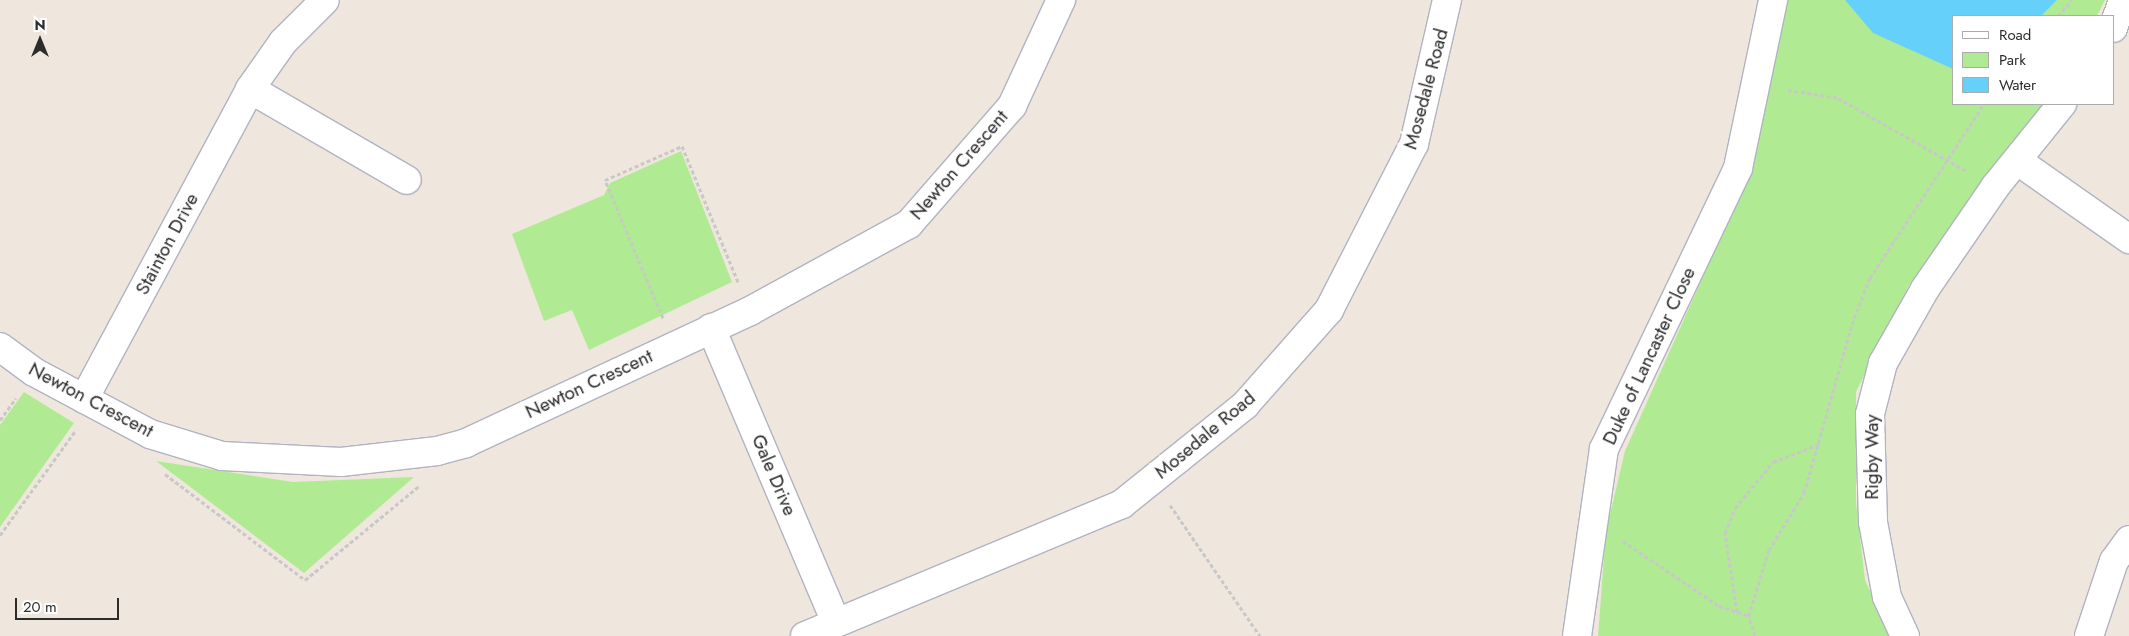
<!DOCTYPE html>
<html>
<head>
<meta charset="utf-8">
<style>
	body { margin:0 }
	#map { position:relative; width:2129px; height:636px; overflow:hidden; background:#efe7dd; font-family:Jost,sans-serif }
	div>[style] { position:absolute }
	[style*='--x'] { left:calc(var(--x)*1px); top:calc(var(--y)*1px); width:calc(var(--w)*1px); rotate:calc(var(--a)*1deg) }
	.green>* { inset:0; background:#b0eb93 }
	.water>* { inset:0; background:#65d1fb }
	.path>* { height:3px; margin-top:-1.5px; transform-origin:0; background:repeating-linear-gradient(90deg,#c8c8c8 0 4px,transparent 0 6.5px) }
	.roads { filter:drop-shadow(1px 0 #b1b3c1) drop-shadow(-1px 0 #b1b3c1) drop-shadow(0 1px #b1b3c1) drop-shadow(0 -1px #b1b3c1) }
	.minor>* { height:28px; margin:-14px; padding:0 14px; transform-origin:14px; border-radius:14px; background:#fff }
	span { translate:-50% -50%; white-space:nowrap; text-align:center; line-height:1.15; -webkit-text-stroke:4.5px #fff; paint-order:stroke }
	.street-label { font-size:19px; color:#2c2c2c }
	.legend { position:absolute; left:1952px; top:15px; width:162px; height:90px; box-sizing:border-box; background:#fff; border:1px solid #ababab; margin:0; padding:6px 9px; list-style:none; font-size:15px; color:#2c2c2c }
	.legend li { display:flex; align-items:center; gap:10px; height:25px }
	.legend b { width:25px; border:1px solid #ababab }
	.north { position:absolute; left:15px; top:15px; width:50px; height:50px; -webkit-text-stroke:4px #fff; paint-order:stroke; rotate:0deg; font-size:14px; font-weight:700; line-height:20px; text-align:center; color:#2c2c2c }
	.north::after { content:''; display:block; margin:auto; width:18px; height:22px; background:#2c2c2c; clip-path:polygon(50% 0,100% 100%,50% 72%,0 100%) }
	.scale { position:absolute; left:15px; top:598px; width:104px; height:22px; box-sizing:border-box; border:2px solid #2c2c2c; border-top:0; padding-left:6px; font-size:15px; line-height:18px; white-space:nowrap; color:#2c2c2c; -webkit-text-stroke:4px #fff; paint-order:stroke }
</style>
</head>
<body>
<div id="map">
	<div class="green">
		<i style="clip-path:polygon(1787px 0,2105px 0,2097px 16px,1953px 16px,1953px 104px,2043px 104px,1909px 285px,1856px 392px,1856px 503px,1865px 580px,1890px 636px,1598px 636px,1606px 531px,1625px 451px,1750px 172px)"></i>
		<i style="clip-path:polygon(681px 151px,732px 282px,589px 350px,572px 310px,544px 321px,512px 234px,604px 195px,610px 183px)"></i>
		<i style="clip-path:polygon(24px 392px,74px 423px,0 527px,0 425px)"></i>
		<i style="clip-path:polygon(156px 461px,293px 482px,414px 477px,304px 573px)"></i>
	</div>
	<div class="water">
		<i style="clip-path:polygon(1845px 0,2057px 0,2041px 16px,1953px 16px,1953px 69px,1873px 33px)"></i>
	</div>
	<div class="path">
		<i style="--x:2058;--y:16;--w:21;--a:-49"></i>
		<i style="--x:1788;--y:90;--w:51;--a:9.1"></i>
		<i style="--x:1838;--y:98;--w:150;--a:29.6"></i>
		<i style="--x:663;--y:318;--w:150;--a:-112.8"></i>
		<i style="--x:605;--y:180;--w:84;--a:-23.8"></i>
		<i style="--x:682;--y:146;--w:147;--a:67.6"></i>
		<i style="--x:0;--y:420;--w:27;--a:-54"></i>
		<i style="--x:165;--y:474;--w:176;--a:37.1"></i>
		<i style="--x:305;--y:580;--w:148;--a:-39.5"></i>
		<i style="--x:1170;--y:505;--w:159;--a:55.5"></i>
		<i style="--x:0;--y:535;--w:130;--a:-54.1"></i>
		<i style="--x:1623;--y:541;--w:116;--a:34.1"></i>
		<i style="--x:1719;--y:606;--w:32;--a:18"></i>
		<i style="--x:1737;--y:612;--w:80;--a:-98.6"></i>
		<i style="--x:1725;--y:533;--w:27;--a:-68"></i>
		<i style="--x:1735;--y:508;--w:60;--a:-50.4"></i>
		<i style="--x:1773;--y:462;--w:50;--a:-21"></i>
		<i style="--x:1755;--y:636;--w:21;--a:-107"></i>
		<i style="--x:1749;--y:616;--w:32;--a:-74"></i>
		<i style="--x:1758;--y:585;--w:37;--a:-73"></i>
		<i style="--x:1769;--y:550;--w:67;--a:-58.4"></i>
		<i style="--x:1804;--y:493;--w:182;--a:-74.1"></i>
		<i style="--x:1854;--y:318;--w:43;--a:-68.2"></i>
		<i style="--x:1870;--y:278;--w:208;--a:-56.8"></i>
	</div>
	<div class="roads">
		<div class="minor">
			<i style="--x:2113;--y:28;--w:30;--a:-70"></i>
			<i style="--x:250;--y:89;--w:181;--a:30.1"></i>
			<i style="--x:2018;--y:161;--w:136;--a:35.1"></i>
			<i style="--x:711;--y:328;--w:320;--a:67"></i>
			<i style="--x:0;--y:347;--w:42;--a:36.3"></i>
			<i style="--x:34;--y:372;--w:132;--a:28.1"></i>
			<i style="--x:150;--y:434;--w:75;--a:17"></i>
			<i style="--x:222;--y:456;--w:119;--a:2.9"></i>
			<i style="--x:341;--y:462;--w:97;--a:-6.5"></i>
			<i style="--x:437;--y:451;--w:30;--a:-15"></i>
			<i style="--x:466;--y:443;--w:313;--a:-24.9"></i>
			<i style="--x:750;--y:311;--w:181;--a:-28.7"></i>
			<i style="--x:909;--y:224;--w:157;--a:-48.9"></i>
			<i style="--x:1012;--y:106;--w:117;--a:-65.2"></i>
			<i style="--x:84;--y:399;--w:352;--a:-61.8"></i>
			<i style="--x:250;--y:89;--w:57;--a:-54.9"></i>
			<i style="--x:283;--y:42;--w:59;--a:-45"></i>
			<i style="--x:805;--y:636;--w:343;--a:-22.6"></i>
			<i style="--x:1122;--y:504;--w:158;--a:-38.8"></i>
			<i style="--x:1245;--y:405;--w:127;--a:-48.5"></i>
			<i style="--x:1329;--y:310;--w:186;--a:-62.9"></i>
			<i style="--x:1414;--y:144;--w:148;--a:-77.1"></i>
			<i style="--x:1577;--y:636;--w:189;--a:-81.8"></i>
			<i style="--x:1604;--y:449;--w:311;--a:-64.5"></i>
			<i style="--x:1738;--y:168;--w:172;--a:-78.2"></i>
			<i style="--x:1905;--y:636;--w:43;--a:-114.8"></i>
			<i style="--x:1887;--y:597;--w:76;--a:-100.6"></i>
			<i style="--x:1873;--y:522;--w:108;--a:-91.6"></i>
			<i style="--x:1870;--y:414;--w:53;--a:-75.7"></i>
			<i style="--x:1883;--y:363;--w:85;--a:-60.4"></i>
			<i style="--x:1925;--y:289;--w:124;--a:-55.5"></i>
			<i style="--x:1995;--y:187;--w:107;--a:-51.1"></i>
			<i style="--x:2089;--y:636;--w:79;--a:-71.6"></i>
			<i style="--x:2114;--y:561;--w:26;--a:-54"></i>
		</div>
	</div>
	<div class="street-label">
		<span style="left:1426px;top:89px;rotate:-75deg">Mosedale Road</span>
		<span style="left:959px;top:165px;rotate:-49deg">Newton Crescent</span>
		<span style="left:167px;top:244px;rotate:-62deg">Stainton Drive</span>
		<span style="left:1649px;top:356px;rotate:-65deg">Duke of Lancaster Close</span>
		<span style="left:589px;top:384px;rotate:-25deg">Newton Crescent</span>
		<span style="left:91px;top:400px;rotate:28deg">Newton Crescent</span>
		<span style="left:1205px;top:435px;rotate:-40deg">Mosedale Road</span>
		<span style="left:1872px;top:457px;rotate:-90deg">Rigby Way</span>
		<span style="left:774px;top:475px;rotate:67deg">Gale Drive</span>
	</div>
	<ul class="legend">
	<li><b style="height:6px;background:#fff"></b>Road</li>
	<li><b style="height:14px;background:#b0eb93"></b>Park</li>
	<li><b style="height:14px;background:#65d1fb"></b>Water</li>
	</ul>
	<div class="north">N</div>
	<div class="scale">20 m</div>
</div>
</body>
</html>
